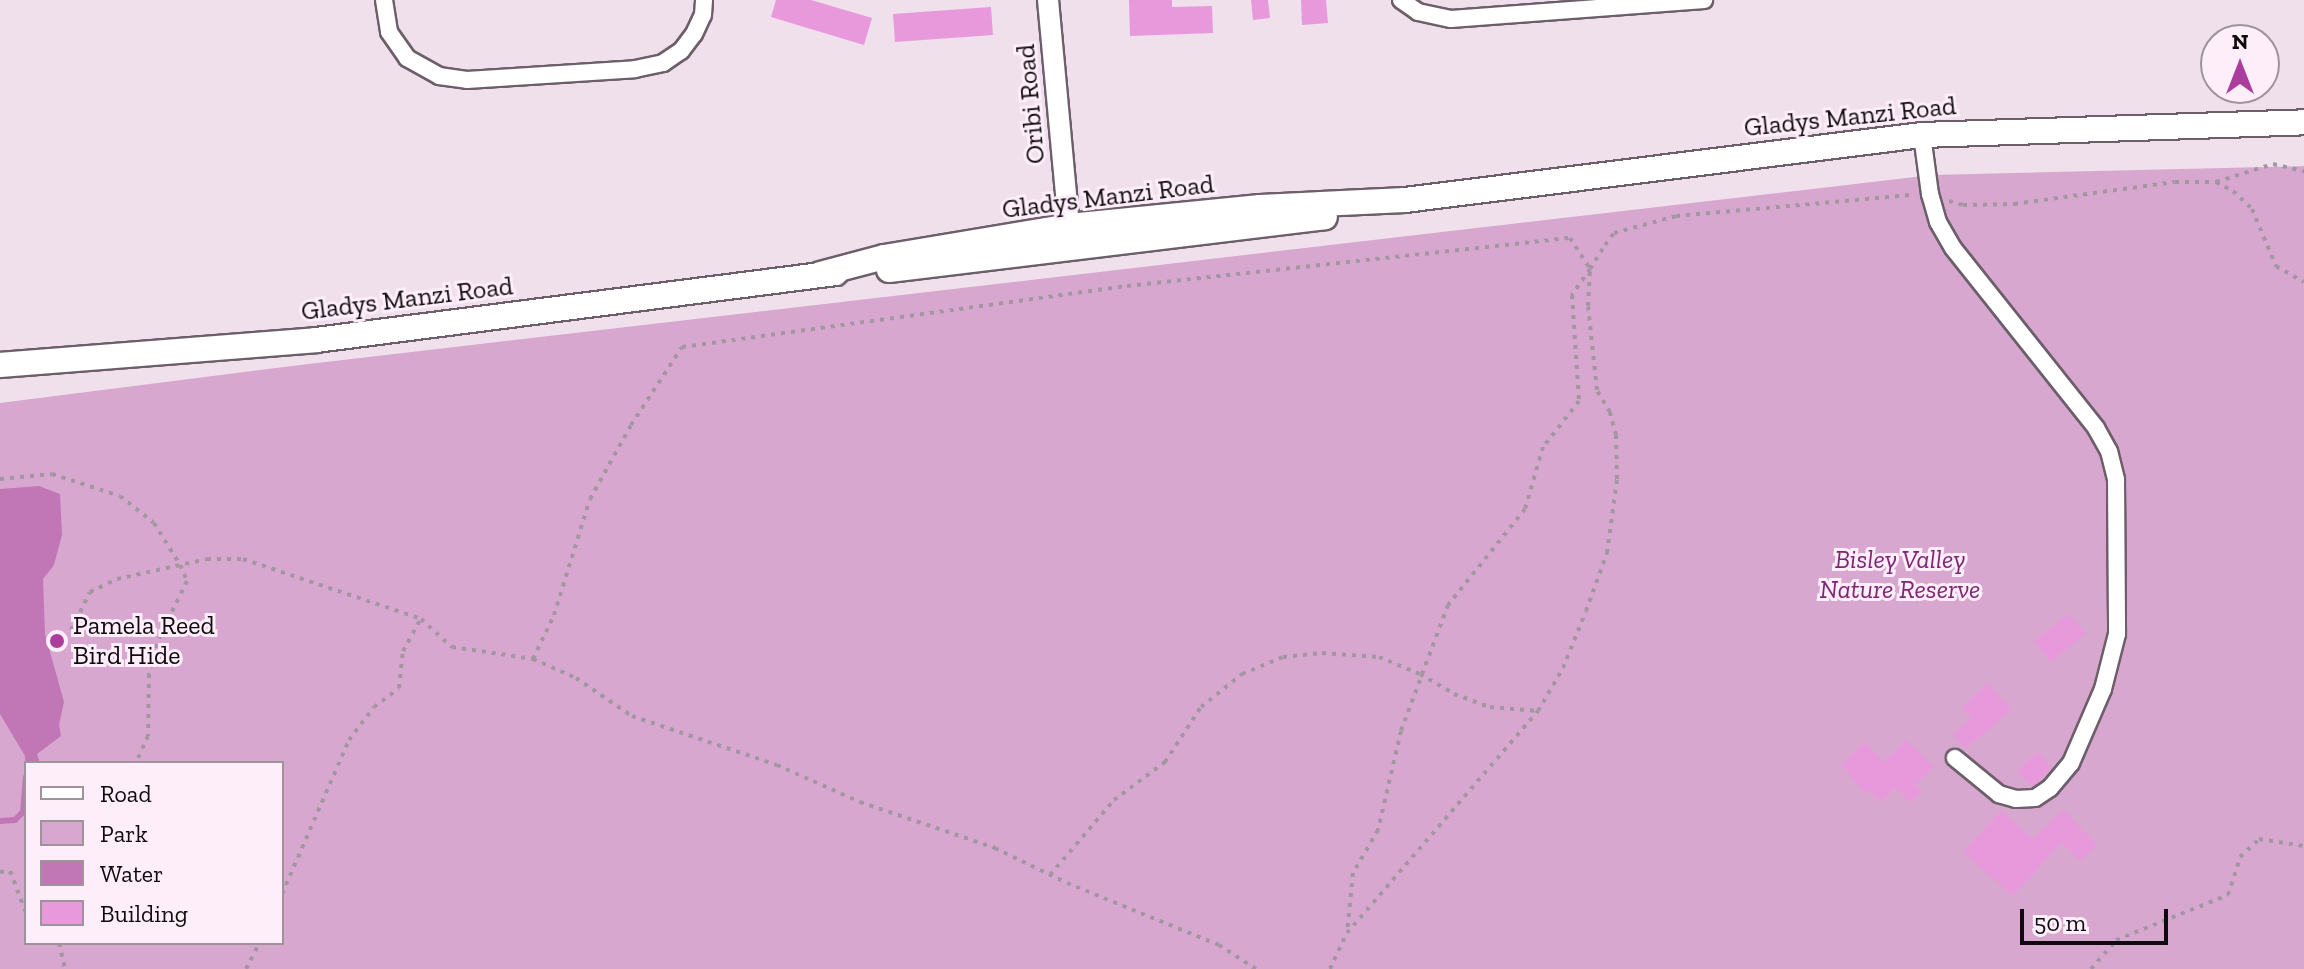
<!DOCTYPE html>
<html>
<head>
<meta charset="utf-8">
<style>
	body { margin:0 }
	#map { position:relative; width:2304px; height:969px; overflow:hidden; background:#efe0ec; font-family:"Zilla Slab",serif }
	div>[style] { position:absolute }
	[style*='--x'] { left:calc(var(--x)*1px); top:calc(var(--y)*1px); width:calc(var(--w)*1px); rotate:calc(var(--a)*1deg) }
	.green>* { inset:0; background:#d8a7cf }
	.water>* { inset:0; background:#c176b5 }
	.stream>* { height:6px; margin:-3px; padding:0 3px; transform-origin:3px; border-radius:3px; background:#c176b5 }
	.building>* { inset:0; background:#e899db }
	.path>* { height:4px; margin-top:-2px; transform-origin:0; background:repeating-linear-gradient(90deg,#a297a0 0 4px,transparent 0 10px) }
	.roads { filter:drop-shadow(2px 0 #6c5f6a) drop-shadow(-2px 0 #6c5f6a) drop-shadow(0 2px #6c5f6a) drop-shadow(0 -2px #6c5f6a) }
	.minor>* { height:16px; margin:-8px; padding:0 8px; transform-origin:8px; border-radius:8px; background:#fff }
	.tertiary>* { height:20px; margin:-10px; padding:0 10px; transform-origin:10px; border-radius:10px; background:#fff }
	.secondary>* { height:24px; margin:-12px; padding:0 12px; transform-origin:12px; border-radius:12px; background:#fff }
	.dots>* { width:22px; height:22px; translate:-50% -50%; box-sizing:border-box; border:4px solid #fdeef9; border-radius:50% }
	span { translate:-50% -50%; white-space:nowrap; text-align:center; line-height:1.15; -webkit-text-stroke:6px #fdeef9; paint-order:stroke }
	.street-label { font-size:26px; color:#0f0a0e }
	.park-label { font-size:26px; color:#812676; font-style:italic }
	.poi-label { font-size:26px; color:#0f0a0e }
	.left { translate:0 -50%; text-align:left }
	.legend { position:absolute; left:24px; top:761px; width:260px; height:184px; box-sizing:border-box; background:#fdeef9; border:2px solid #9e939b; margin:0; padding:10px 14px; list-style:none; font-size:24px; color:#0f0a0e }
	.legend li { display:flex; align-items:center; gap:16px; height:40px }
	.legend b { width:40px; border:2px solid #9e939b }
	.north { position:absolute; left:2200px; top:24px; width:80px; height:80px; box-sizing:border-box; background:#fdeef9; border:2px solid #9e939b; border-radius:50%; rotate:0deg; font-size:22px; font-weight:700; line-height:32px; text-align:center; color:#0f0a0e }
	.north::after { content:''; display:block; margin:auto; width:28px; height:36px; background:#ab3e9d; clip-path:polygon(50% 0,100% 100%,50% 72%,0 100%) }
	.scale { position:absolute; left:2020px; top:909px; width:148px; height:36px; box-sizing:border-box; border:4px solid #0f0a0e; border-top:0; padding-left:10px; font-size:24px; line-height:28px; white-space:nowrap; color:#0f0a0e; -webkit-text-stroke:6px #fdeef9; paint-order:stroke }
</style>
</head>
<body>
<div id="map">
	<div class="green">
		<i style="clip-path:polygon(evenodd,2304px 166px,2304px 969px,0 969px,0 403px,300px 365px,1932px 175px,2304px 166px,26px 763px,282px 763px,282px 943px,26px 943px,26px 763px)"></i>
	</div>
	<div class="water">
		<i style="clip-path:polygon(39px 486px,60px 494px,62px 535px,54px 565px,43px 579px,45px 634px,64px 702px,59px 725px,61px 736px,37px 754px,40px 763px,26px 763px,26px 790px,25px 756px,0 714px,0 489px)"></i>
	</div>
	<div class="stream">
		<i style="--x:0;--y:821;--w:15;--a:-4"></i>
		<i style="--x:15;--y:820;--w:11;--a:-45"></i>
		<i style="--x:23;--y:812;--w:35;--a:-85"></i>
	</div>
	<div class="building">
		<i style="clip-path:polygon(776px 0,811px 0,872px 18px,864px 45px,771px 17px)"></i>
		<i style="clip-path:polygon(1129px 0,1172px 0,1172px 7px,1212px 6px,1213px 33px,1130px 36px)"></i>
		<i style="clip-path:polygon(1251px 0,1268px 0,1270px 18px,1253px 20px)"></i>
		<i style="clip-path:polygon(1301px 0,1326px 0,1328px 23px,1302px 25px)"></i>
		<i style="clip-path:polygon(991px 7px,993px 35px,895px 42px,893px 14px)"></i>
		<i style="clip-path:polygon(2069px 614px,2085px 634px,2051px 662px,2034px 641px)"></i>
		<i style="clip-path:polygon(1987px 683px,2012px 709px,1966px 748px,1953px 735px,1972px 718px,1962px 708px)"></i>
		<i style="clip-path:polygon(1906px 740px,1933px 767px,1915px 785px,1922px 792px,1911px 803px,1895px 787px,1881px 802px,1870px 790px,1866px 794px,1842px 765px,1865px 742px,1884px 762px)"></i>
		<i style="clip-path:polygon(2038px 752px,2052px 768px,2032px 787px,2017px 771px)"></i>
		<i style="clip-path:polygon(2064px 810px,2097px 845px,2080px 861px,2062px 842px,2013px 896px,1963px 852px,2001px 811px,2033px 839px)"></i>
	</div>
	<div class="path">
		<i style="--x:2216;--y:182;--w:60;--a:-17.5"></i>
		<i style="--x:2273;--y:164;--w:32;--a:13"></i>
		<i style="--x:1949;--y:201;--w:15;--a:16"></i>
		<i style="--x:1963;--y:205;--w:51;--a:-1.1"></i>
		<i style="--x:2014;--y:204;--w:162;--a:-7.8"></i>
		<i style="--x:2175;--y:182;--w:41;--a:0"></i>
		<i style="--x:2216;--y:182;--w:19;--a:28"></i>
		<i style="--x:2233;--y:191;--w:26;--a:43"></i>
		<i style="--x:2252;--y:209;--w:62;--a:67.2"></i>
		<i style="--x:2276;--y:266;--w:32;--a:30"></i>
		<i style="--x:0;--y:479;--w:52;--a:-5.5"></i>
		<i style="--x:52;--y:474;--w:71;--a:17.9"></i>
		<i style="--x:120;--y:496;--w:43;--a:38.5"></i>
		<i style="--x:154;--y:523;--w:49;--a:58.2"></i>
		<i style="--x:180;--y:565;--w:17;--a:66"></i>
		<i style="--x:187;--y:581;--w:70;--a:116.2"></i>
		<i style="--x:156;--y:644;--w:31;--a:103"></i>
		<i style="--x:149;--y:674;--w:62;--a:90.9"></i>
		<i style="--x:148;--y:736;--w:30;--a:114"></i>
		<i style="--x:71;--y:630;--w:42;--a:-63.4"></i>
		<i style="--x:90;--y:592;--w:30;--a:-26"></i>
		<i style="--x:117;--y:579;--w:92;--a:-12.5"></i>
		<i style="--x:207;--y:559;--w:36;--a:0"></i>
		<i style="--x:243;--y:559;--w:188;--a:18.6"></i>
		<i style="--x:421;--y:619;--w:42;--a:42.1"></i>
		<i style="--x:452;--y:647;--w:82;--a:8.4"></i>
		<i style="--x:533;--y:659;--w:47;--a:23.8"></i>
		<i style="--x:576;--y:678;--w:68;--a:34.2"></i>
		<i style="--x:632;--y:716;--w:153;--a:18.7"></i>
		<i style="--x:777;--y:765;--w:91;--a:24"></i>
		<i style="--x:860;--y:802;--w:143;--a:18.8"></i>
		<i style="--x:995;--y:848;--w:80;--a:25.9"></i>
		<i style="--x:1067;--y:883;--w:164;--a:22.2"></i>
		<i style="--x:1219;--y:945;--w:44;--a:33"></i>
		<i style="--x:533;--y:659;--w:49;--a:-64.5"></i>
		<i style="--x:554;--y:615;--w:121;--a:-72.8"></i>
		<i style="--x:590;--y:499;--w:85;--a:-61"></i>
		<i style="--x:631;--y:425;--w:93;--a:-56.8"></i>
		<i style="--x:682;--y:347;--w:449;--a:-7.8"></i>
		<i style="--x:1127;--y:286;--w:446;--a:-6.2"></i>
		<i style="--x:1570;--y:238;--w:37;--a:57"></i>
		<i style="--x:1590;--y:269;--w:32;--a:125"></i>
		<i style="--x:1572;--y:295;--w:106;--a:86.2"></i>
		<i style="--x:1579;--y:401;--w:58;--a:128"></i>
		<i style="--x:1543;--y:447;--w:65;--a:106.2"></i>
		<i style="--x:1525;--y:509;--w:123;--a:128.7"></i>
		<i style="--x:1448;--y:605;--w:134;--a:110.5"></i>
		<i style="--x:1401;--y:731;--w:102;--a:103.1"></i>
		<i style="--x:1378;--y:830;--w:50;--a:120.2"></i>
		<i style="--x:1353;--y:873;--w:60;--a:95.7"></i>
		<i style="--x:0;--y:872;--w:10;--a:-6"></i>
		<i style="--x:10;--y:871;--w:45;--a:69.1"></i>
		<i style="--x:1050;--y:875;--w:99;--a:-49.5"></i>
		<i style="--x:1114;--y:800;--w:64;--a:-36.7"></i>
		<i style="--x:1165;--y:762;--w:66;--a:-56.8"></i>
		<i style="--x:1201;--y:707;--w:53;--a:-38.8"></i>
		<i style="--x:1242;--y:674;--w:44;--a:-22.5"></i>
		<i style="--x:1283;--y:657;--w:39;--a:-6"></i>
		<i style="--x:1322;--y:653;--w:57;--a:4"></i>
		<i style="--x:1379;--y:657;--w:44;--a:22.5"></i>
		<i style="--x:1420;--y:674;--w:39;--a:30"></i>
		<i style="--x:1454;--y:694;--w:38;--a:20"></i>
		<i style="--x:1490;--y:707;--w:48;--a:4.8"></i>
		<i style="--x:282;--y:894;--w:168;--a:-66.5"></i>
		<i style="--x:349;--y:740;--w:41;--a:-52.9"></i>
		<i style="--x:374;--y:707;--w:31;--a:-37"></i>
		<i style="--x:399;--y:688;--w:37;--a:-84"></i>
		<i style="--x:403;--y:651;--w:35;--a:-61"></i>
		<i style="--x:59;--y:943;--w:27;--a:77"></i>
		<i style="--x:246;--y:969;--w:29;--a:-63"></i>
		<i style="--x:1330;--y:969;--w:40;--a:-65"></i>
		<i style="--x:1347;--y:933;--w:293;--a:-49.3"></i>
		<i style="--x:1538;--y:711;--w:50;--a:-59.8"></i>
		<i style="--x:1563;--y:668;--w:61;--a:-68"></i>
		<i style="--x:1586;--y:611;--w:62;--a:-70.1"></i>
		<i style="--x:1607;--y:553;--w:75;--a:-82.3"></i>
		<i style="--x:1617;--y:479;--w:44;--a:-91.3"></i>
		<i style="--x:1616;--y:435;--w:24;--a:-105"></i>
		<i style="--x:1610;--y:412;--w:26;--a:-121"></i>
		<i style="--x:1597;--y:390;--w:84;--a:-96.1"></i>
		<i style="--x:1588;--y:306;--w:37;--a:-87"></i>
		<i style="--x:1590;--y:269;--w:28;--a:-58"></i>
		<i style="--x:1605;--y:245;--w:15;--a:-53"></i>
		<i style="--x:1614;--y:233;--w:64;--a:-15.3"></i>
		<i style="--x:1676;--y:216;--w:238;--a:-5.1"></i>
		<i style="--x:2091;--y:969;--w:38;--a:-49"></i>
		<i style="--x:2116;--y:940;--w:121;--a:-21.9"></i>
		<i style="--x:2228;--y:895;--w:40;--a:-72"></i>
		<i style="--x:2240;--y:857;--w:26;--a:-43"></i>
		<i style="--x:2259;--y:839;--w:46;--a:8.8"></i>
	</div>
	<div class="roads">
		<div class="minor">
			<i style="--x:384;--y:0;--w:32;--a:81"></i>
			<i style="--x:389;--y:32;--w:32;--a:55"></i>
			<i style="--x:407;--y:58;--w:37;--a:29"></i>
			<i style="--x:439;--y:76;--w:28;--a:8"></i>
			<i style="--x:467;--y:80;--w:168;--a:-3.7"></i>
			<i style="--x:635;--y:69;--w:29;--a:-12"></i>
			<i style="--x:663;--y:63;--w:22;--a:-34"></i>
			<i style="--x:681;--y:51;--w:21;--a:-53"></i>
			<i style="--x:694;--y:34;--w:21;--a:-65"></i>
			<i style="--x:703;--y:15;--w:15;--a:-86"></i>
			<i style="--x:1401;--y:0;--w:21;--a:35"></i>
			<i style="--x:1418;--y:12;--w:34;--a:12"></i>
			<i style="--x:1451;--y:19;--w:254;--a:-4.3"></i>
			<i style="--x:1922;--y:135;--w:60;--a:82.3"></i>
			<i style="--x:1930;--y:194;--w:29;--a:74"></i>
			<i style="--x:1938;--y:222;--w:30;--a:60"></i>
			<i style="--x:1953;--y:248;--w:230;--a:51.5"></i>
			<i style="--x:2096;--y:428;--w:26;--a:61"></i>
			<i style="--x:2109;--y:451;--w:30;--a:76"></i>
			<i style="--x:2116;--y:480;--w:154;--a:89.6"></i>
			<i style="--x:2117;--y:634;--w:57;--a:104.3"></i>
			<i style="--x:2103;--y:689;--w:81;--a:113.4"></i>
			<i style="--x:2071;--y:763;--w:33;--a:130"></i>
			<i style="--x:2050;--y:788;--w:18;--a:146"></i>
			<i style="--x:2035;--y:798;--w:19;--a:177"></i>
			<i style="--x:2016;--y:799;--w:18;--a:-164"></i>
			<i style="--x:1999;--y:794;--w:57;--a:-140.7"></i>
		</div>
		<div class="tertiary">
			<i style="--x:1048;--y:0;--w:240;--a:84.7"></i>
		</div>
		<div class="secondary">
			<i style="--x:889;--y:270;--w:439;--a:-6.9"></i>
			<i style="--x:820;--y:274;--w:66;--a:-14.9"></i>
			<i style="--x:884;--y:257;--w:188;--a:-9.5"></i>
			<i style="--x:1069;--y:226;--w:192;--a:-5.7"></i>
			<i style="--x:1260;--y:207;--w:145;--a:-2.8"></i>
			<i style="--x:1405;--y:200;--w:521;--a:-7.17"></i>
			<i style="--x:1922;--y:135;--w:382;--a:-1.9"></i>
			<i style="--x:0;--y:365;--w:317;--a:-4.5"></i>
			<i style="--x:316;--y:340;--w:524;--a:-7.34"></i>
		</div>
	</div>
	<div class="dots">
		<i style="left:57px;top:641px;background:#ab3e9d"></i>
	</div>
	<div class="street-label">
		<span style="left:1031px;top:104px;rotate:-95deg">Oribi Road</span>
		<span style="left:1850px;top:117px;rotate:-6deg">Gladys Manzi Road</span>
		<span style="left:1108px;top:197px;rotate:-7deg">Gladys Manzi Road</span>
		<span style="left:407px;top:299px;rotate:-7deg">Gladys Manzi Road</span>
	</div>
	<div class="park-label">
		<span style="left:1900px;top:575px">Bisley Valley<br>Nature Reserve</span>
	</div>
	<div class="poi-label">
		<span class="left" style="left:73px;top:641px">Pamela Reed<br>Bird Hide</span>
	</div>
	<ul class="legend">
	<li><b style="height:10px;background:#fff"></b>Road</li>
	<li><b style="height:22px;background:#d8a7cf"></b>Park</li>
	<li><b style="height:22px;background:#c176b5"></b>Water</li>
	<li><b style="height:22px;background:#e899db"></b>Building</li>
	</ul>
	<div class="north">N</div>
	<div class="scale">50 m</div>
</div>
</body>
</html>
